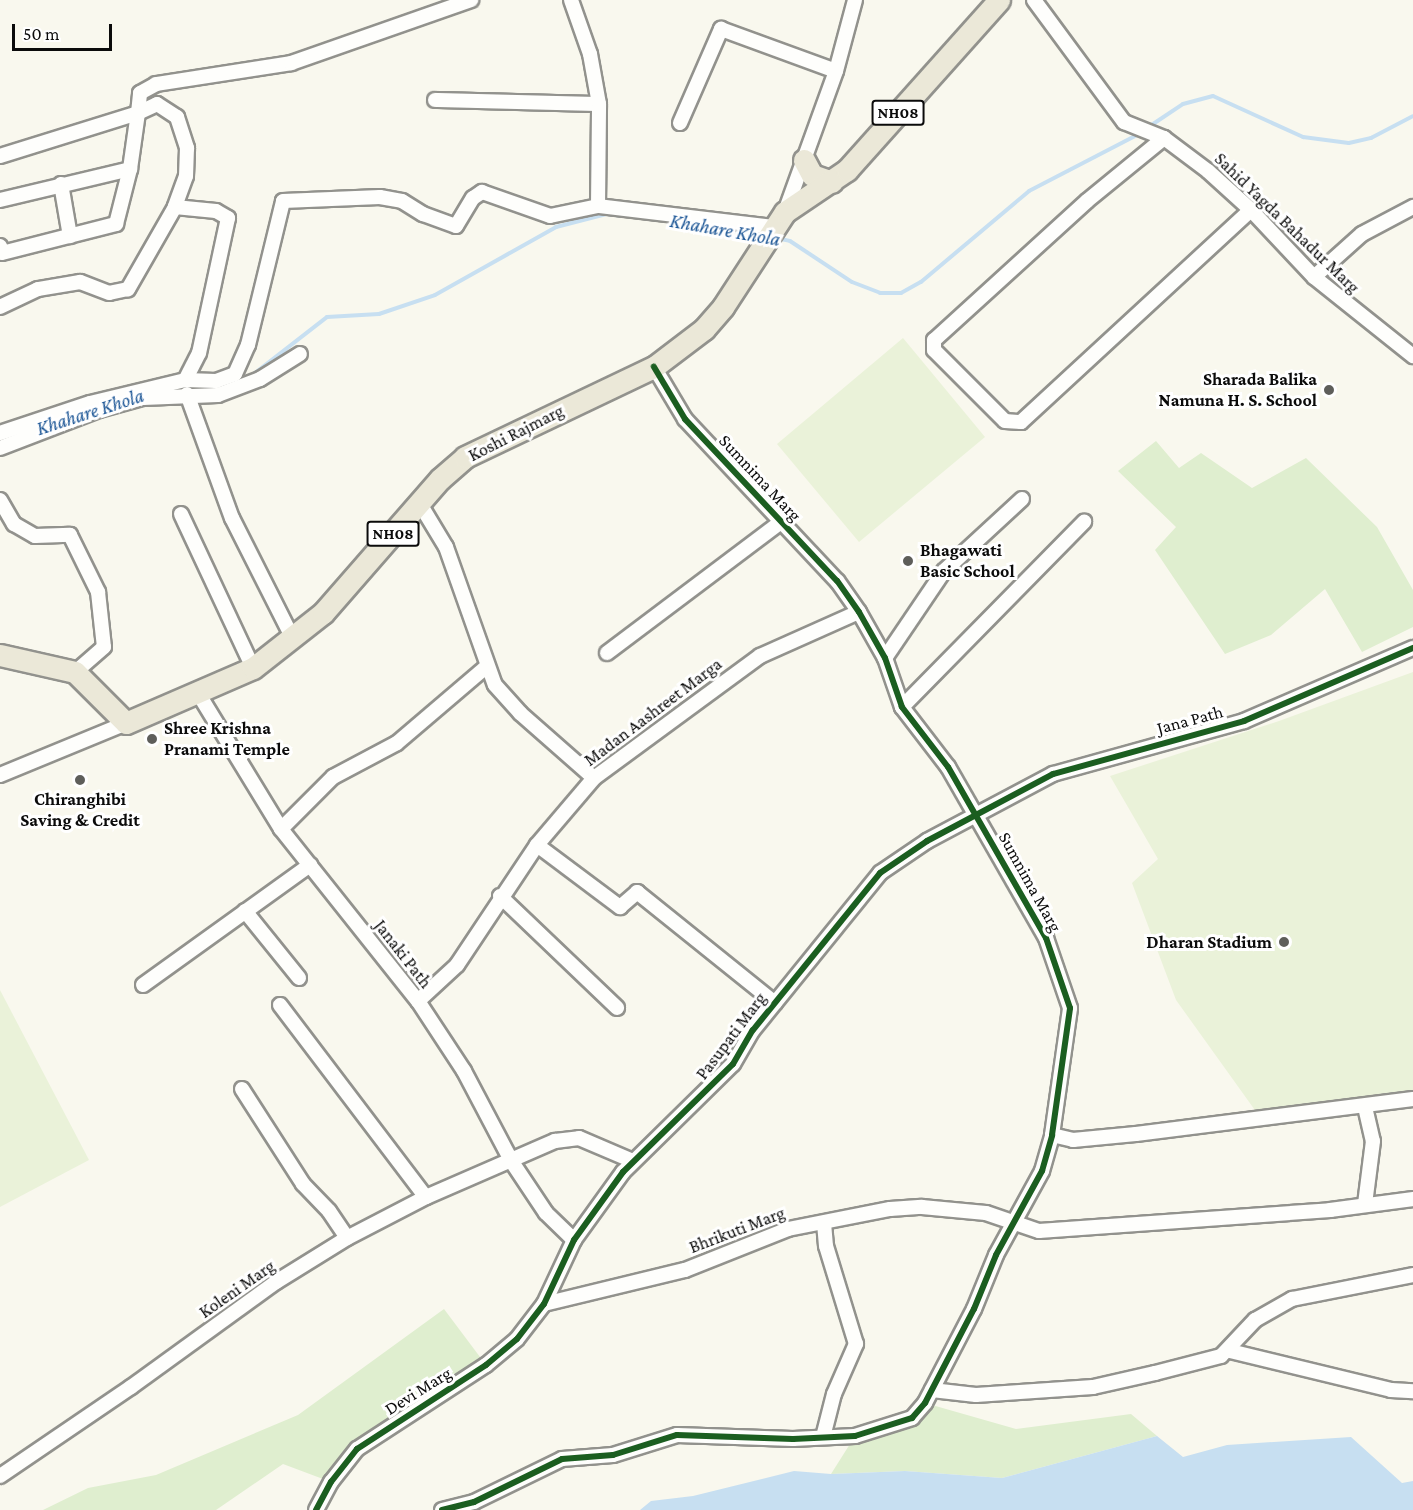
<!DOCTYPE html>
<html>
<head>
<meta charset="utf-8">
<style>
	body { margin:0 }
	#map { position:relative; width:1413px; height:1510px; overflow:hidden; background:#f9f8ee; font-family:"Crimson Pro",serif }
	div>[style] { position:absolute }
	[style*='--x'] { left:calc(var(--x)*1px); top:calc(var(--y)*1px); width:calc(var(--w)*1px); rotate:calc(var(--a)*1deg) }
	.green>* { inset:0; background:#dfeecf }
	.pitch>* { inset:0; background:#eaf2d9 }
	.water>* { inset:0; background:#c7dff1 }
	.stream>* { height:4px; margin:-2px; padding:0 2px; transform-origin:2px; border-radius:2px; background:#c7dff1 }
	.roads { filter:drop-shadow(2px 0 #92928d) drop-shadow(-2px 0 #92928d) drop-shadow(0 2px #92928d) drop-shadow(0 -2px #92928d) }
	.minor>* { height:14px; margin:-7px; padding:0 7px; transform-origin:7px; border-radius:7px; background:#fefefc }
	.primary>* { height:21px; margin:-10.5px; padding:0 10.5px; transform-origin:10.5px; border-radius:10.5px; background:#ebe8d8 }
	.cycleway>* { height:6px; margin:-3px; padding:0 3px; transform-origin:3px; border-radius:3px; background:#1b5e20 }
	.dots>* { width:16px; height:16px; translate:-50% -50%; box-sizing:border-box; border:3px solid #fff; border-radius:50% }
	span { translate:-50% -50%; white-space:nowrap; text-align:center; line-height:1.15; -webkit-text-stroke:6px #fff; paint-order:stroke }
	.shield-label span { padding:2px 4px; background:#fff; border:2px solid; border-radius:4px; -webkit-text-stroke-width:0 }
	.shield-label { font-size:16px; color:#0b0b0b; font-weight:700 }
	.street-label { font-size:18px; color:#0b0b0b }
	.poi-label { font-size:18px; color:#0b0b0b; font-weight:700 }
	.right { translate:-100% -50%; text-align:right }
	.left { translate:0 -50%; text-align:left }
	.water-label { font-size:20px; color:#1b5595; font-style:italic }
	.scale { position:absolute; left:12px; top:24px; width:100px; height:27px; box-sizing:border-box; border:3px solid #0b0b0b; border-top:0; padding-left:8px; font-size:18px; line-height:21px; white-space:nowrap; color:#0b0b0b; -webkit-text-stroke:4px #fff; paint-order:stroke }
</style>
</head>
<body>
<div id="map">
	<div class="green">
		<i style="clip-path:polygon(1156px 441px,1179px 468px,1201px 453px,1252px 488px,1306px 458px,1377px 527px,1413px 590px,1413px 627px,1362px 652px,1325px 589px,1271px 635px,1225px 654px,1155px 550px,1176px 527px,1118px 471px)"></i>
		<i style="clip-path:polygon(444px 1309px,486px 1365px,379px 1434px,331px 1482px,283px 1464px,216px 1510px,43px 1510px,88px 1488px,156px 1475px,298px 1415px)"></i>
		<i style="clip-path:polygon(925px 1403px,1016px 1429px,1131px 1414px,1157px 1436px,1002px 1478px,905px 1471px,831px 1474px,855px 1436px,889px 1427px)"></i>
	</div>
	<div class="pitch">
		<i style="clip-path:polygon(903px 338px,985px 437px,859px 542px,777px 444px)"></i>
		<i style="clip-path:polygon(1413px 672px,1413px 1091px,1257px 1113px,1176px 1000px,1132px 883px,1158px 859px,1110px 776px,1279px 721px)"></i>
		<i style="clip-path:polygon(0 990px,89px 1160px,0 1207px)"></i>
	</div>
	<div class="water">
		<i style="clip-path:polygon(1157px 1436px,1183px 1457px,1227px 1445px,1351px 1437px,1402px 1483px,1413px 1481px,1413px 1510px,640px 1510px,651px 1501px,693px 1496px,794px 1471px,831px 1474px,905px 1471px,1002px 1478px)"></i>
	</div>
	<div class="stream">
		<i style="--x:1147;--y:128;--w:43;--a:-33.7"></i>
		<i style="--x:1183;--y:104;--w:31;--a:-15"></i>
		<i style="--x:1213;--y:96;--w:99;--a:24.5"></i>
		<i style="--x:1303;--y:137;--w:46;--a:7.4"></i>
		<i style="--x:1349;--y:143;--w:23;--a:-13"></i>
		<i style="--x:1371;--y:138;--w:47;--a:-27.6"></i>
		<i style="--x:705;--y:225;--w:59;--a:9.8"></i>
		<i style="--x:776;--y:238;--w:14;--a:12"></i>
		<i style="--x:790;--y:241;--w:74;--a:33.5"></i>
		<i style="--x:852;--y:282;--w:30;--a:21"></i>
		<i style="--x:880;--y:293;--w:21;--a:0"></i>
		<i style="--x:901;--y:293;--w:23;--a:-29"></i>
		<i style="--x:921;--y:282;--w:141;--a:-40.1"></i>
		<i style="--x:1029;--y:191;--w:126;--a:-27.4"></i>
		<i style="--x:251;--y:376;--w:96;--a:-37.8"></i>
		<i style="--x:327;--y:317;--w:52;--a:-3.3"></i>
		<i style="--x:379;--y:314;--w:59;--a:-18.7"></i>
		<i style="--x:435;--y:295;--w:139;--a:-29.3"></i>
		<i style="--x:556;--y:227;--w:53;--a:-14.3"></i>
		<i style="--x:607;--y:214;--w:16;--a:7"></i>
	</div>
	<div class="roads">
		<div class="minor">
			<i style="--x:1034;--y:0;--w:152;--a:53.6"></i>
			<i style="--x:1124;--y:122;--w:43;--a:21.8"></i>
			<i style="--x:1164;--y:138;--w:55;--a:36.9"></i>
			<i style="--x:1208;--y:171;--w:58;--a:42.2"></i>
			<i style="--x:1251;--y:210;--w:92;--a:46.8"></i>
			<i style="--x:1314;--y:277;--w:127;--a:38.6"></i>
			<i style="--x:435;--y:100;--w:164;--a:1.4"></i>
			<i style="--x:680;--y:123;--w:103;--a:-66.4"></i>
			<i style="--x:721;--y:29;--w:122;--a:20.1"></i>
			<i style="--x:1164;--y:138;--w:99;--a:140.7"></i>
			<i style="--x:1087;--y:201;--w:207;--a:137.7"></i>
			<i style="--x:934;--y:340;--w:10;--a:90"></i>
			<i style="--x:934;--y:350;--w:100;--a:45"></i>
			<i style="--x:1005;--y:421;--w:16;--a:4"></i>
			<i style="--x:1021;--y:422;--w:313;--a:-42.7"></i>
			<i style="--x:0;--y:156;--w:145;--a:-17.3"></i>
			<i style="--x:138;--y:113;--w:20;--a:-84"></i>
			<i style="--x:140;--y:93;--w:18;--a:-29"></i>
			<i style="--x:156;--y:84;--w:137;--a:-8.8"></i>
			<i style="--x:291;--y:63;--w:191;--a:-19.3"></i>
			<i style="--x:61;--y:184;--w:53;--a:80.2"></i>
			<i style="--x:0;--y:200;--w:134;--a:-13.4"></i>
			<i style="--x:598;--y:206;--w:178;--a:6.8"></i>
			<i style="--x:175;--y:207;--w:41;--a:5.6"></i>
			<i style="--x:216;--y:211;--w:14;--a:30"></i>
			<i style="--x:228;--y:218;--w:138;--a:102.1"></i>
			<i style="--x:199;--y:353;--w:30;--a:117"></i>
			<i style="--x:785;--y:212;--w:150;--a:-70.1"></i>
			<i style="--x:836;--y:71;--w:73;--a:-75"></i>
			<i style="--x:0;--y:246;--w:7;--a:74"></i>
			<i style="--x:2;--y:253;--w:118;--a:-14.3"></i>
			<i style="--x:116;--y:224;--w:57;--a:-75.7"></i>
			<i style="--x:130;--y:169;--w:57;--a:-81.9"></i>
			<i style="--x:138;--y:113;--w:21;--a:-25"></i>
			<i style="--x:157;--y:104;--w:24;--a:33"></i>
			<i style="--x:177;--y:117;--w:33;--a:72"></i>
			<i style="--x:187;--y:148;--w:28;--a:92"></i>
			<i style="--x:186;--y:176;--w:33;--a:110"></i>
			<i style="--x:175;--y:207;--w:95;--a:119.8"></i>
			<i style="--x:128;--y:289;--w:19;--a:168"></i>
			<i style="--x:109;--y:293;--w:31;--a:-159"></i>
			<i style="--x:80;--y:282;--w:43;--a:170.5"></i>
			<i style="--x:38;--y:289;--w:42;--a:154.7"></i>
			<i style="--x:1314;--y:277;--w:64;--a:-41.9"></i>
			<i style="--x:1362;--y:234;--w:58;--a:-27.9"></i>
			<i style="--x:187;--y:394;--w:132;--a:70.1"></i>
			<i style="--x:232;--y:518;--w:136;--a:63.2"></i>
			<i style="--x:0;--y:433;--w:95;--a:-18.4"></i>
			<i style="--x:90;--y:403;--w:98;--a:-13.6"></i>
			<i style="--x:185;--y:380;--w:31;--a:2"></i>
			<i style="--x:216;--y:381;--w:20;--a:-20"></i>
			<i style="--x:235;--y:374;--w:32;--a:-66"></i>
			<i style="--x:248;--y:345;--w:148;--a:-76.3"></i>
			<i style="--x:283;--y:201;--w:97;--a:-2.4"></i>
			<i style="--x:380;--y:197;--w:22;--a:10"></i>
			<i style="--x:402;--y:201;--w:25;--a:32"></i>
			<i style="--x:423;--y:214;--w:35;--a:20"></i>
			<i style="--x:456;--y:226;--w:33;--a:-59"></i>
			<i style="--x:473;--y:198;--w:11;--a:-34"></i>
			<i style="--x:482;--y:192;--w:72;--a:19.4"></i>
			<i style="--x:550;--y:216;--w:49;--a:-11.8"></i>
			<i style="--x:598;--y:206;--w:102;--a:-89.4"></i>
			<i style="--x:599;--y:104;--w:51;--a:-100.2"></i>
			<i style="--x:590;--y:54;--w:57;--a:-109.4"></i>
			<i style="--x:0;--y:448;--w:106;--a:-21"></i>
			<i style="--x:99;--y:410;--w:46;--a:-15.3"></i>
			<i style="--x:143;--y:398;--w:75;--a:-2.3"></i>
			<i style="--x:218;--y:395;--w:45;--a:-20.9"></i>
			<i style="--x:260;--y:379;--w:47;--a:-32"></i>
			<i style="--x:0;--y:500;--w:28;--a:60"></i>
			<i style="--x:14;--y:524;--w:24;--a:30"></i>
			<i style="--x:35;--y:536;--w:35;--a:-2"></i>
			<i style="--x:70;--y:535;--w:64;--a:63.8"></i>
			<i style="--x:98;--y:592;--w:55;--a:83.8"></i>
			<i style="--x:104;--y:647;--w:38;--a:139"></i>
			<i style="--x:420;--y:504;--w:50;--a:58.8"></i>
			<i style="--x:446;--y:547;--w:146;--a:70.5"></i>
			<i style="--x:495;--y:685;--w:38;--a:48"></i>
			<i style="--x:520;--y:713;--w:98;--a:41.3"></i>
			<i style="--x:181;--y:514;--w:170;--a:64.9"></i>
			<i style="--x:607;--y:653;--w:218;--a:-37"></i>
			<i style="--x:885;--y:658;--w:105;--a:-55.9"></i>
			<i style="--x:944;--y:571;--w:106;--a:-42.7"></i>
			<i style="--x:198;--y:693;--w:159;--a:58.6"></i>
			<i style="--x:281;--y:829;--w:220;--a:51.5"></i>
			<i style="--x:418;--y:1001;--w:84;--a:56.7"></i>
			<i style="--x:464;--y:1071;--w:103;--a:62.2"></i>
			<i style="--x:512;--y:1162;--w:61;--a:56.3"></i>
			<i style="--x:546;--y:1213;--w:39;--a:44"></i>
			<i style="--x:902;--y:707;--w:260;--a:-45.5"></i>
			<i style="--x:0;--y:775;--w:136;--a:-22.4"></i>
			<i style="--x:281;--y:829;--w:74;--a:-45"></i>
			<i style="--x:333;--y:777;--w:72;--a:-28"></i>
			<i style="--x:397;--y:743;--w:117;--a:-40.5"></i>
			<i style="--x:537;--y:845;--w:104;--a:36.8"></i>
			<i style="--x:620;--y:907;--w:23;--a:-41"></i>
			<i style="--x:637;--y:892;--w:177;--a:38.8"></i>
			<i style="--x:500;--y:896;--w:162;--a:43.7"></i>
			<i style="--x:245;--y:911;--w:86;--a:51.1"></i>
			<i style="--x:143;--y:985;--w:206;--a:-35.7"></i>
			<i style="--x:418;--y:1001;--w:53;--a:-42.7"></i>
			<i style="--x:457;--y:965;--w:144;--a:-56.3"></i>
			<i style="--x:537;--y:845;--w:88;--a:-49.6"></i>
			<i style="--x:594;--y:778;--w:206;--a:-36.3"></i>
			<i style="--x:760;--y:656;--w:108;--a:-24"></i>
			<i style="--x:280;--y:1005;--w:241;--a:52.8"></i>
			<i style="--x:242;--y:1089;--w:113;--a:57.3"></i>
			<i style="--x:303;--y:1184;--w:37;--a:46"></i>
			<i style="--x:329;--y:1211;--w:32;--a:56"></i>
			<i style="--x:1365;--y:1107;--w:35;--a:77"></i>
			<i style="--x:1373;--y:1141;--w:64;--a:97.2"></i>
			<i style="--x:1052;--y:1135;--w:22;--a:13"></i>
			<i style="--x:1073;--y:1140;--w:63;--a:-5.4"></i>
			<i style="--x:1136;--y:1134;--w:279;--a:-7.2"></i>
			<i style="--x:544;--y:1304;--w:145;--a:-13.6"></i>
			<i style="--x:685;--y:1270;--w:111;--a:-21.7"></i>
			<i style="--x:788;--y:1229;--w:104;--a:-11.1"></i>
			<i style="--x:890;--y:1209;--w:32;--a:-4"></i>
			<i style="--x:922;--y:1207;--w:64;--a:5.4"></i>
			<i style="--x:986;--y:1213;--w:56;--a:18.8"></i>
			<i style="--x:1039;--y:1231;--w:292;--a:-4.1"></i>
			<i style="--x:1330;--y:1210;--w:84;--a:-7.5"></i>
			<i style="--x:1230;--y:1351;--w:166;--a:13.6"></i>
			<i style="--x:1391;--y:1390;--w:22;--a:3"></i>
			<i style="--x:932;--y:1390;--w:44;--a:6.5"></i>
			<i style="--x:976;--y:1395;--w:117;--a:-3.9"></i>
			<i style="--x:1093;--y:1387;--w:64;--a:-12.7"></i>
			<i style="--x:1155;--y:1373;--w:68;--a:-14.4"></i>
			<i style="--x:1221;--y:1356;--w:50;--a:-46.6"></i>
			<i style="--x:1255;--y:1320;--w:43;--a:-29.6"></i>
			<i style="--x:1292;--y:1299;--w:123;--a:-11.2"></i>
			<i style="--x:823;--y:1437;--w:44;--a:-75.7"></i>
			<i style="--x:834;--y:1394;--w:55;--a:-66.3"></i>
			<i style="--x:856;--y:1344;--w:102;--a:-107"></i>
			<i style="--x:826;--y:1246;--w:23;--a:-95"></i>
			<i style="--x:0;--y:1476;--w:158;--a:-34.2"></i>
			<i style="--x:131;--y:1387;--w:179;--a:-35.9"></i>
			<i style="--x:276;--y:1282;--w:84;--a:-31.8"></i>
			<i style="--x:347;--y:1238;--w:89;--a:-27.4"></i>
			<i style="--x:426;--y:1197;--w:141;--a:-23.5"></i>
			<i style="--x:555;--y:1141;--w:24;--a:-7"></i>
			<i style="--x:579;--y:1138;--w:59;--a:23.1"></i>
			<i style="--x:316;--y:1510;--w:32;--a:-62"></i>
			<i style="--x:331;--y:1482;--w:42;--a:-51.8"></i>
			<i style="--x:357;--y:1449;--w:154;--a:-33.1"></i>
			<i style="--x:486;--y:1365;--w:40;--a:-40"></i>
			<i style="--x:517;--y:1339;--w:44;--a:-52.4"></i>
			<i style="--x:544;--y:1304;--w:71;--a:-64.9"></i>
			<i style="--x:574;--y:1240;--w:84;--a:-54.2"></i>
			<i style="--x:623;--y:1172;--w:154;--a:-44.5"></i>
			<i style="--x:733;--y:1064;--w:39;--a:-60"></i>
			<i style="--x:753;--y:1030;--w:202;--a:-51"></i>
			<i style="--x:880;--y:873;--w:57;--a:-34.2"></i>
			<i style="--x:927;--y:841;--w:143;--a:-28"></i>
			<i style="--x:1053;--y:774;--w:198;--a:-15.5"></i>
			<i style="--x:1244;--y:721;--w:184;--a:-23.4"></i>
			<i style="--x:442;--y:1510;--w:33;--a:-14"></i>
			<i style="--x:474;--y:1502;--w:98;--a:-26"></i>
			<i style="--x:562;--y:1459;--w:51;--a:-4.5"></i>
			<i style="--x:613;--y:1455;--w:67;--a:-17.4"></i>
			<i style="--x:677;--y:1435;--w:116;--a:2"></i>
			<i style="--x:793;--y:1439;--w:62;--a:-2.8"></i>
			<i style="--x:855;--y:1436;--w:60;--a:-17.5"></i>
			<i style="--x:912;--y:1418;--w:20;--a:-49"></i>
			<i style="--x:925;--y:1403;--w:106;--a:-62.5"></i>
			<i style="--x:974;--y:1309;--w:58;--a:-67.8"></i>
			<i style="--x:996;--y:1255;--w:96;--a:-61.3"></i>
			<i style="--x:1042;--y:1171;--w:37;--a:-74"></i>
			<i style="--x:1052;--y:1135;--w:128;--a:-81.9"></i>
			<i style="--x:1070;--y:1008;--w:74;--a:-108.9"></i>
			<i style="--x:1046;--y:938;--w:197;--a:-119.8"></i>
			<i style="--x:948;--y:767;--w:76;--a:-127.5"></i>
			<i style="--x:902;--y:707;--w:52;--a:-109.1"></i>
			<i style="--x:885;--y:658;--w:53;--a:-119.5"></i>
			<i style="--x:859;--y:612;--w:38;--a:-125"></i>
			<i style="--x:837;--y:581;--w:222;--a:-133.2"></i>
			<i style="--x:685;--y:419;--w:61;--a:-120.8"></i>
		</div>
		<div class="primary">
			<i style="--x:804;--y:160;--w:17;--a:62"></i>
			<i style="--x:812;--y:175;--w:21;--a:19"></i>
			<i style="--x:0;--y:655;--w:77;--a:12.8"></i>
			<i style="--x:75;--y:672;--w:72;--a:45"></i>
			<i style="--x:126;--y:723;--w:138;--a:-23.4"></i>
			<i style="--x:253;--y:668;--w:89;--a:-38.2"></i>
			<i style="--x:323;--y:613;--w:178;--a:-48.9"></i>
			<i style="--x:440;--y:479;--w:33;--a:-41"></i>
			<i style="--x:465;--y:457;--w:209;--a:-25.5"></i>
			<i style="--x:654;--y:367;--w:63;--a:-37.2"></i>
			<i style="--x:704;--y:329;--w:29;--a:-49"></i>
			<i style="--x:723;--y:307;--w:113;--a:-56.9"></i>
			<i style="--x:785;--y:212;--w:75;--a:-34.1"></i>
			<i style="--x:847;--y:170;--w:228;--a:-48.2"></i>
		</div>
	</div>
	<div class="cycleway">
		<i style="--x:316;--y:1510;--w:32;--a:-62"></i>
		<i style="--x:331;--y:1482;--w:42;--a:-51.8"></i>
		<i style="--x:357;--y:1449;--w:154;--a:-33.1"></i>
		<i style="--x:486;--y:1365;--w:40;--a:-40"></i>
		<i style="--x:517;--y:1339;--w:44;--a:-52.4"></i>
		<i style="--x:544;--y:1304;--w:71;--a:-64.9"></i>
		<i style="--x:574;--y:1240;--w:84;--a:-54.2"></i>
		<i style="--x:623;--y:1172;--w:154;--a:-44.5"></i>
		<i style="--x:733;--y:1064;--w:39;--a:-60"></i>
		<i style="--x:753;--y:1030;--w:202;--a:-51"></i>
		<i style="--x:880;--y:873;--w:57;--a:-34.2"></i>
		<i style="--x:927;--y:841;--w:143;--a:-28"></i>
		<i style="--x:1053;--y:774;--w:198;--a:-15.5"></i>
		<i style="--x:1244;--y:721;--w:184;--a:-23.4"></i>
		<i style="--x:442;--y:1510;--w:33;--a:-14"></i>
		<i style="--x:474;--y:1502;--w:98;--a:-26"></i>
		<i style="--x:562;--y:1459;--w:51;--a:-4.5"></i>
		<i style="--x:613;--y:1455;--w:67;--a:-17.4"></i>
		<i style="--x:677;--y:1435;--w:116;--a:2"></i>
		<i style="--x:793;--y:1439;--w:62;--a:-2.8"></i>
		<i style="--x:855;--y:1436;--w:60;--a:-17.5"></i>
		<i style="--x:912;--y:1418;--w:20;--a:-49"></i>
		<i style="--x:925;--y:1403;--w:106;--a:-62.5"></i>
		<i style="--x:974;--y:1309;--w:58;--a:-67.8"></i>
		<i style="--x:996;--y:1255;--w:96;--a:-61.3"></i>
		<i style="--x:1042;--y:1171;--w:37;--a:-74"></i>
		<i style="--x:1052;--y:1135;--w:128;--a:-81.9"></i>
		<i style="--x:1070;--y:1008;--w:74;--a:-108.9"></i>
		<i style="--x:1046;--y:938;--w:197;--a:-119.8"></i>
		<i style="--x:948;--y:767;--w:76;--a:-127.5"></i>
		<i style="--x:902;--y:707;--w:52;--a:-109.1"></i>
		<i style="--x:885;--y:658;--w:53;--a:-119.5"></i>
		<i style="--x:859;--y:612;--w:38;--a:-125"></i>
		<i style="--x:837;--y:581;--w:222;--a:-133.2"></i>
		<i style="--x:685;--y:419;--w:61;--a:-120.8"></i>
	</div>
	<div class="dots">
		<i style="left:1329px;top:390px;background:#5e5e5a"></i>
		<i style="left:908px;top:561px;background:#5e5e5a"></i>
		<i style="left:152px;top:739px;background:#5e5e5a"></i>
		<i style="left:80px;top:780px;background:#5e5e5a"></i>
		<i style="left:1284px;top:942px;background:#5e5e5a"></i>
	</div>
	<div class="shield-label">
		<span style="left:898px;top:113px">NH08</span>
		<span style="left:393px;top:534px">NH08</span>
	</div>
	<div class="street-label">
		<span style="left:1287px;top:223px;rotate:44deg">Sahid Yagda Bahadur Marg</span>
		<span style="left:516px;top:433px;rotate:-27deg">Koshi Rajmarg</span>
		<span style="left:760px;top:478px;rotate:47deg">Sumnima Marg</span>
		<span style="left:653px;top:712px;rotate:-37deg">Madan Aashreet Marga</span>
		<span style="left:1190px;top:720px;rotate:-15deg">Jana Path</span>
		<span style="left:1030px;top:882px;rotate:61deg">Sumnima Marg</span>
		<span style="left:403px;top:954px;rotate:52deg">Janaki Path</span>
		<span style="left:731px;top:1036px;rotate:-53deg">Pasupati Marg</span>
		<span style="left:737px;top:1230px;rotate:-21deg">Bhrikuti Marg</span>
		<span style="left:237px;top:1289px;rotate:-35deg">Koleni Marg</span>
		<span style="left:418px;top:1391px;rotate:-32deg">Devi Marg</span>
	</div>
	<div class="poi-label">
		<span class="right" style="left:1317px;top:390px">Sharada Balika<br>Namuna H. S. School</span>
		<span class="left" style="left:920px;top:561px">Bhagawati<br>Basic School</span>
		<span class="left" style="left:164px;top:739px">Shree Krishna<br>Pranami Temple</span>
		<span style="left:80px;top:810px">Chiranghibi<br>Saving &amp; Credit</span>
		<span class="right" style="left:1272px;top:942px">Dharan Stadium</span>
	</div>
	<div class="water-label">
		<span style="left:725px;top:230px;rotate:10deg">Khahare Khola</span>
		<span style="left:90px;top:412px;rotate:-18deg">Khahare Khola</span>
	</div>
	<div class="scale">50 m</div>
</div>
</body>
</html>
